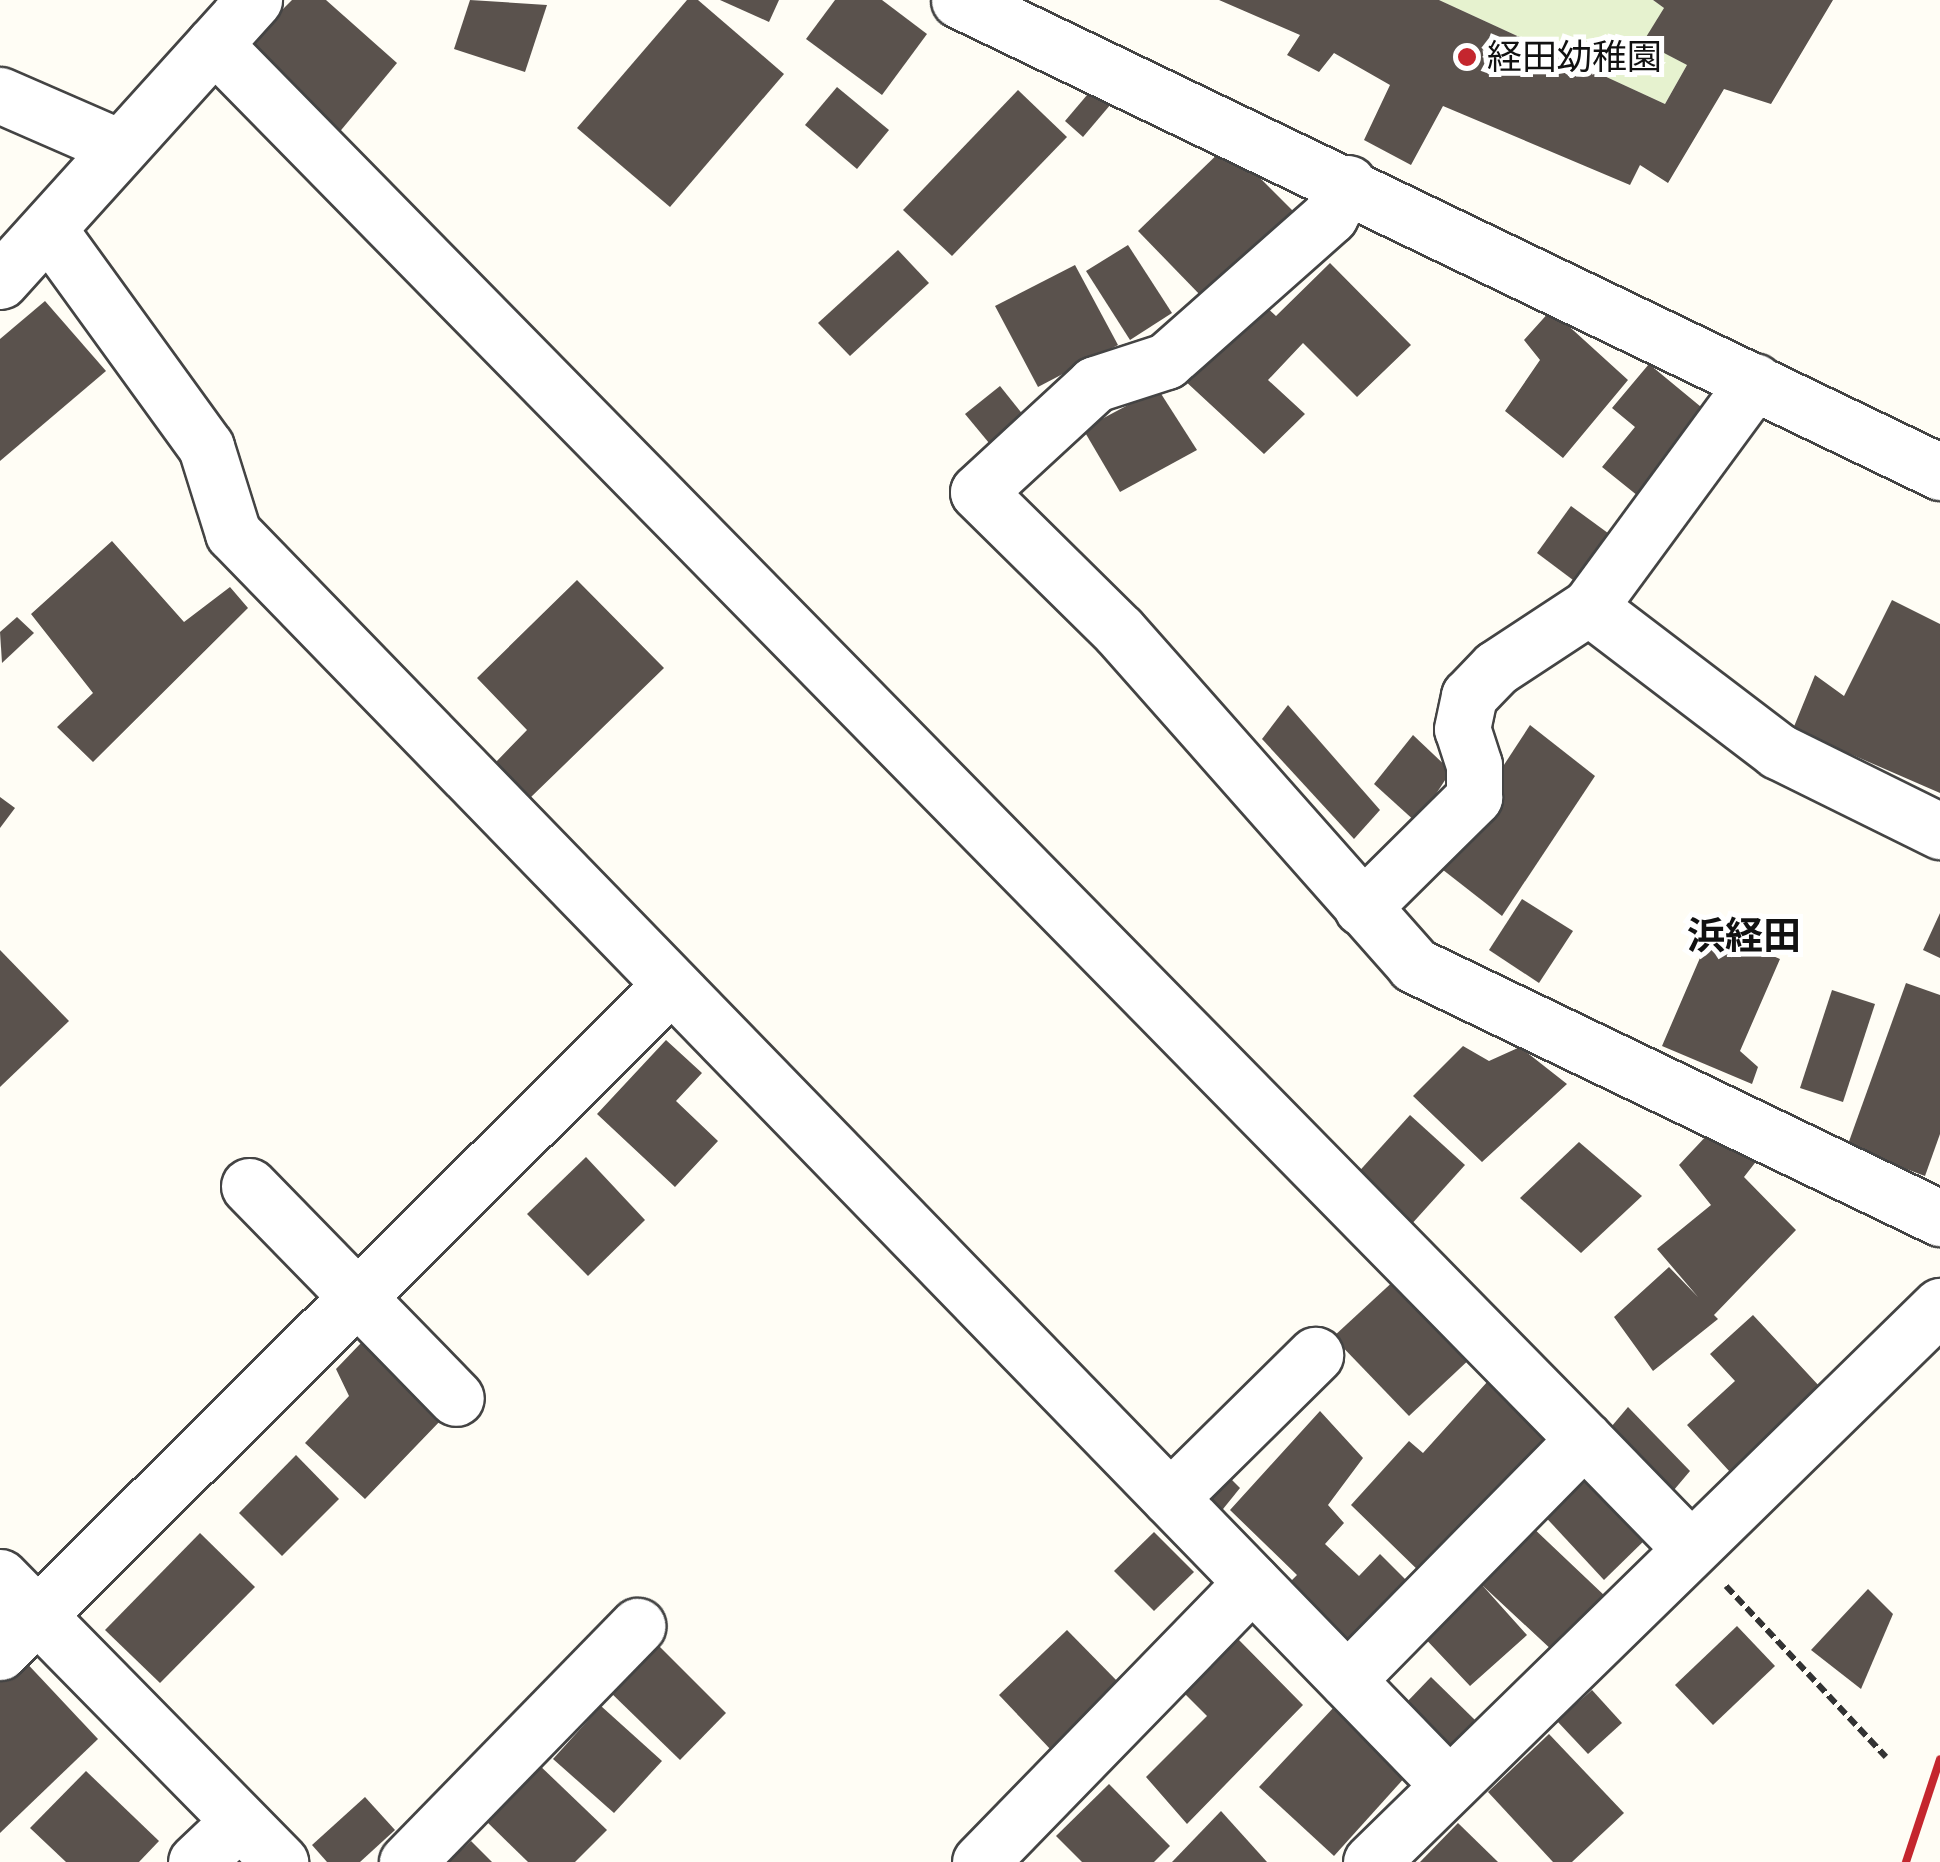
<!DOCTYPE html>
<html>
<head>
<meta charset="utf-8">
<style>
	body { margin:0 }
	#map { position:relative; width:1940px; height:1862px; overflow:hidden; background:#fffdf5; font-family:Bitter,"Noto Sans JP",serif }
	div>[style] { position:absolute }
	[style*='--x'] { left:calc(var(--x)*1px); top:calc(var(--y)*1px); width:calc(var(--w)*1px); rotate:calc(var(--a)*1deg) }
	.pitch>* { inset:0; background:#e6f2cf }
	.building>* { inset:0; background:#5a524d }
	.path>* { height:6px; margin-top:-3px; transform-origin:0; background:repeating-linear-gradient(90deg,#333 0 10px,transparent 0 15px) }
	.roads { filter:drop-shadow(2px 0 #444) drop-shadow(-2px 0 #444) drop-shadow(0 2px #444) drop-shadow(0 -2px #444) }
	.minor>* { height:55px; margin:-27.5px; padding:0 27.5px; transform-origin:27.5px; border-radius:27.5px; background:#fff }
	.rail>* { height:8px; margin:-4px; padding:0 4px; transform-origin:4px; border-radius:4px; background:#c4262e }
	.dots>* { width:28px; height:28px; translate:-50% -50%; box-sizing:border-box; border:5px solid #fff; border-radius:50% }
	span { translate:-50% -50%; white-space:nowrap; text-align:center; line-height:1.15; -webkit-text-stroke:10px #fff; paint-order:stroke }
	.poi-label { font-size:35px; color:#111 }
	.left { translate:0 -50%; text-align:left }
	.neighbourhood-label { font-size:38px; color:#111; font-weight:700 }
</style>
</head>
<body>
<div id="map">
	<div class="pitch">
		<i style="clip-path:polygon(1439px 0,1653px 0,1664px 8px,1644px 42px,1687px 65px,1665px 104px)"></i>
	</div>
	<div class="building">
		<i style="clip-path:polygon(292px 0,326px 0,397px 63px,337px 135px,245px 47px)"></i>
		<i style="clip-path:polygon(470px 0,547px 5px,525px 72px,454px 49px)"></i>
		<i style="clip-path:polygon(687px 0,698px 0,784px 74px,670px 207px,577px 128px)"></i>
		<i style="clip-path:polygon(720px 0,779px 0,769px 22px)"></i>
		<i style="clip-path:polygon(835px 0,882px 0,927px 34px,882px 95px,806px 39px)"></i>
		<i style="clip-path:polygon(1219px 0,1439px 0,1665px 104px,1687px 65px,1643px 42px,1664px 8px,1653px 0,1833px 0,1771px 104px,1724px 89px,1668px 183px,1640px 165px,1630px 185px,1443px 106px,1411px 165px,1364px 140px,1390px 85px,1334px 53px,1319px 72px,1287px 55px,1300px 35px)"></i>
		<i style="clip-path:polygon(837px 87px,889px 130px,857px 169px,805px 125px)"></i>
		<i style="clip-path:polygon(1093px 88px,1111px 104px,1083px 137px,1065px 121px)"></i>
		<i style="clip-path:polygon(1018px 90px,1067px 137px,952px 256px,903px 210px)"></i>
		<i style="clip-path:polygon(1227px 145px,1293px 211px,1203px 298px,1138px 231px)"></i>
		<i style="clip-path:polygon(1128px 245px,1172px 313px,1130px 340px,1086px 271px)"></i>
		<i style="clip-path:polygon(898px 250px,929px 283px,850px 356px,818px 323px)"></i>
		<i style="clip-path:polygon(1330px 263px,1411px 345px,1357px 397px,1303px 343px,1268px 380px,1305px 414px,1264px 454px,1183px 379px,1263px 304px,1276px 316px)"></i>
		<i style="clip-path:polygon(1075px 265px,1118px 345px,1038px 387px,995px 306px)"></i>
		<i style="clip-path:polygon(45px 301px,106px 371px,0 461px,0 339px)"></i>
		<i style="clip-path:polygon(1551px 310px,1628px 380px,1563px 458px,1505px 411px,1540px 360px,1524px 340px)"></i>
		<i style="clip-path:polygon(1649px 364px,1712px 416px,1643px 500px,1602px 467px,1635px 427px,1612px 408px)"></i>
		<i style="clip-path:polygon(1000px 386px,1028px 421px,994px 449px,965px 414px)"></i>
		<i style="clip-path:polygon(1158px 389px,1197px 450px,1120px 492px,1083px 429px)"></i>
		<i style="clip-path:polygon(1571px 506px,1612px 536px,1577px 583px,1537px 553px)"></i>
		<i style="clip-path:polygon(112px 541px,184px 622px,230px 587px,248px 608px,93px 762px,57px 727px,93px 693px,31px 614px)"></i>
		<i style="clip-path:polygon(577px 580px,664px 668px,530px 798px,495px 763px,527px 730px,477px 678px)"></i>
		<i style="clip-path:polygon(1892px 600px,1940px 624px,1940px 793px,1793px 729px,1815px 675px,1844px 696px)"></i>
		<i style="clip-path:polygon(17px 617px,34px 633px,2px 663px,0 632px)"></i>
		<i style="clip-path:polygon(1288px 705px,1380px 810px,1354px 839px,1262px 739px)"></i>
		<i style="clip-path:polygon(1530px 725px,1595px 776px,1502px 916px,1438px 866px)"></i>
		<i style="clip-path:polygon(1413px 735px,1451px 771px,1417px 823px,1374px 784px)"></i>
		<i style="clip-path:polygon(0 797px,15px 808px,0 828px)"></i>
		<i style="clip-path:polygon(1522px 899px,1573px 931px,1539px 983px,1489px 950px)"></i>
		<i style="clip-path:polygon(1940px 913px,1940px 958px,1923px 950px)"></i>
		<i style="clip-path:polygon(1712px 930px,1780px 959px,1740px 1051px,1758px 1067px,1752px 1084px,1662px 1046px)"></i>
		<i style="clip-path:polygon(0 950px,69px 1021px,0 1087px)"></i>
		<i style="clip-path:polygon(1906px 983px,1940px 995px,1940px 1134px,1925px 1176px,1847px 1147px)"></i>
		<i style="clip-path:polygon(1832px 990px,1875px 1004px,1843px 1102px,1800px 1088px)"></i>
		<i style="clip-path:polygon(666px 1040px,702px 1073px,676px 1101px,718px 1141px,675px 1187px,597px 1114px)"></i>
		<i style="clip-path:polygon(1463px 1046px,1489px 1061px,1520px 1047px,1567px 1084px,1482px 1162px,1413px 1096px)"></i>
		<i style="clip-path:polygon(1410px 1115px,1465px 1165px,1409px 1227px,1354px 1177px)"></i>
		<i style="clip-path:polygon(1709px 1133px,1758px 1159px,1744px 1177px,1796px 1230px,1714px 1315px,1718px 1319px,1653px 1371px,1614px 1317px,1669px 1267px,1698px 1297px,1657px 1249px,1711px 1205px,1679px 1165px)"></i>
		<i style="clip-path:polygon(1579px 1142px,1642px 1196px,1581px 1253px,1520px 1198px)"></i>
		<i style="clip-path:polygon(586px 1157px,645px 1220px,588px 1276px,527px 1214px)"></i>
		<i style="clip-path:polygon(1398px 1277px,1473px 1356px,1409px 1416px,1333px 1337px)"></i>
		<i style="clip-path:polygon(1753px 1315px,1821px 1388px,1730px 1472px,1687px 1425px,1735px 1381px,1710px 1354px)"></i>
		<i style="clip-path:polygon(361px 1343px,442px 1419px,365px 1499px,305px 1443px,349px 1396px,336px 1369px)"></i>
		<i style="clip-path:polygon(1488px 1381px,1554px 1440px,1423px 1575px,1351px 1505px,1409px 1441px,1423px 1453px)"></i>
		<i style="clip-path:polygon(1628px 1407px,1690px 1471px,1668px 1497px,1606px 1433px)"></i>
		<i style="clip-path:polygon(1320px 1411px,1363px 1458px,1328px 1505px,1344px 1523px,1325px 1544px,1359px 1576px,1380px 1554px,1411px 1585px,1350px 1650px,1285px 1587px,1297px 1575px,1230px 1510px)"></i>
		<i style="clip-path:polygon(296px 1455px,339px 1499px,282px 1556px,239px 1513px)"></i>
		<i style="clip-path:polygon(1582px 1464px,1651px 1534px,1604px 1580px,1539px 1510px)"></i>
		<i style="clip-path:polygon(1220px 1468px,1240px 1488px,1219px 1514px,1198px 1491px)"></i>
		<i style="clip-path:polygon(1529px 1524px,1606px 1597px,1554px 1652px,1482px 1585px,1527px 1635px,1470px 1686px,1419px 1632px)"></i>
		<i style="clip-path:polygon(1154px 1532px,1194px 1572px,1154px 1611px,1114px 1571px)"></i>
		<i style="clip-path:polygon(200px 1533px,255px 1587px,160px 1683px,105px 1630px)"></i>
		<i style="clip-path:polygon(1868px 1589px,1893px 1614px,1861px 1689px,1811px 1650px)"></i>
		<i style="clip-path:polygon(1737px 1626px,1775px 1666px,1713px 1725px,1675px 1685px)"></i>
		<i style="clip-path:polygon(1067px 1630px,1121px 1685px,1052px 1751px,999px 1695px)"></i>
		<i style="clip-path:polygon(1238px 1639px,1303px 1705px,1187px 1824px,1146px 1777px,1207px 1716px,1181px 1690px)"></i>
		<i style="clip-path:polygon(654px 1641px,726px 1713px,680px 1760px,607px 1689px)"></i>
		<i style="clip-path:polygon(21px 1657px,98px 1739px,0 1833px,0 1677px)"></i>
		<i style="clip-path:polygon(1431px 1677px,1475px 1720px,1449px 1746px,1405px 1704px)"></i>
		<i style="clip-path:polygon(1592px 1690px,1622px 1723px,1588px 1754px,1557px 1721px)"></i>
		<i style="clip-path:polygon(601px 1706px,662px 1761px,614px 1813px,553px 1759px)"></i>
		<i style="clip-path:polygon(1335px 1706px,1407px 1775px,1334px 1856px,1259px 1787px)"></i>
		<i style="clip-path:polygon(1549px 1734px,1624px 1813px,1572px 1862px,1553px 1862px,1488px 1792px)"></i>
		<i style="clip-path:polygon(535px 1761px,607px 1830px,575px 1862px,528px 1862px,481px 1816px)"></i>
		<i style="clip-path:polygon(86px 1771px,159px 1841px,139px 1862px,66px 1862px,30px 1828px)"></i>
		<i style="clip-path:polygon(1109px 1784px,1170px 1846px,1154px 1862px,1082px 1862px,1056px 1836px)"></i>
		<i style="clip-path:polygon(365px 1797px,395px 1830px,360px 1862px,327px 1862px,312px 1845px)"></i>
		<i style="clip-path:polygon(1221px 1811px,1267px 1862px,1172px 1862px)"></i>
		<i style="clip-path:polygon(1458px 1823px,1498px 1862px,1420px 1862px)"></i>
		<i style="clip-path:polygon(471px 1841px,492px 1862px,448px 1862px)"></i>
	</div>
	<div class="path">
		<i style="--x:1726;--y:1586;--w:234;--a:46.9"></i>
	</div>
	<div class="roads">
		<div class="minor">
			<i style="--x:959;--y:0;--w:1089;--a:25.69"></i>
			<i style="--x:214;--y:44;--w:1955;--a:45.52"></i>
			<i style="--x:0;--y:95;--w:130;--a:23.6"></i>
			<i style="--x:1348;--y:183;--w:38;--a:119"></i>
			<i style="--x:1330;--y:216;--w:219;--a:138.5"></i>
			<i style="--x:1166;--y:361;--w:75;--a:162.1"></i>
			<i style="--x:1095;--y:384;--w:159;--a:137.3"></i>
			<i style="--x:978;--y:492;--w:198;--a:44.6"></i>
			<i style="--x:1119;--y:631;--w:446;--a:48.5"></i>
			<i style="--x:1414;--y:965;--w:584;--a:25.69"></i>
			<i style="--x:49;--y:230;--w:268;--a:54.1"></i>
			<i style="--x:206;--y:447;--w:90;--a:72.6"></i>
			<i style="--x:233;--y:533;--w:1745;--a:45.84"></i>
			<i style="--x:0;--y:281;--w:379;--a:-47.9"></i>
			<i style="--x:1589;--y:607;--w:238;--a:37.3"></i>
			<i style="--x:1778;--y:751;--w:181;--a:26.3"></i>
			<i style="--x:1362;--y:908;--w:158;--a:-44.7"></i>
			<i style="--x:1474;--y:797;--w:32;--a:-90"></i>
			<i style="--x:1474;--y:765;--w:38;--a:-108"></i>
			<i style="--x:1462;--y:729;--w:34;--a:-78"></i>
			<i style="--x:1469;--y:696;--w:39;--a:-46"></i>
			<i style="--x:1496;--y:668;--w:111;--a:-33.3"></i>
			<i style="--x:1589;--y:607;--w:280;--a:-53.7"></i>
			<i style="--x:249;--y:1186;--w:296;--a:45.7"></i>
			<i style="--x:1170;--y:1498;--w:204;--a:-44.6"></i>
			<i style="--x:0;--y:1577;--w:400;--a:45.5"></i>
			<i style="--x:0;--y:1652;--w:946;--a:-44.83"></i>
			<i style="--x:1347;--y:1680;--w:338;--a:-45.5"></i>
			<i style="--x:1584;--y:1439;--w:153;--a:45.8"></i>
			<i style="--x:196;--y:1862;--w:59;--a:-43.6"></i>
			<i style="--x:407;--y:1862;--w:330;--a:-45.7"></i>
			<i style="--x:980;--y:1862;--w:390;--a:-45.8"></i>
			<i style="--x:1371;--y:1862;--w:796;--a:-44.34"></i>
		</div>
	</div>
	<div class="rail">
		<i style="--x:1906;--y:1862;--w:108;--a:-71.7"></i>
	</div>
	<div class="dots">
		<i style="left:1467px;top:57px;background:#c4262e"></i>
	</div>
	<div class="poi-label">
		<span class="left" style="left:1487px;top:57px">経田幼稚園</span>
	</div>
	<div class="neighbourhood-label">
		<span style="left:1744px;top:937px">浜経田</span>
	</div>
</div>
</body>
</html>
